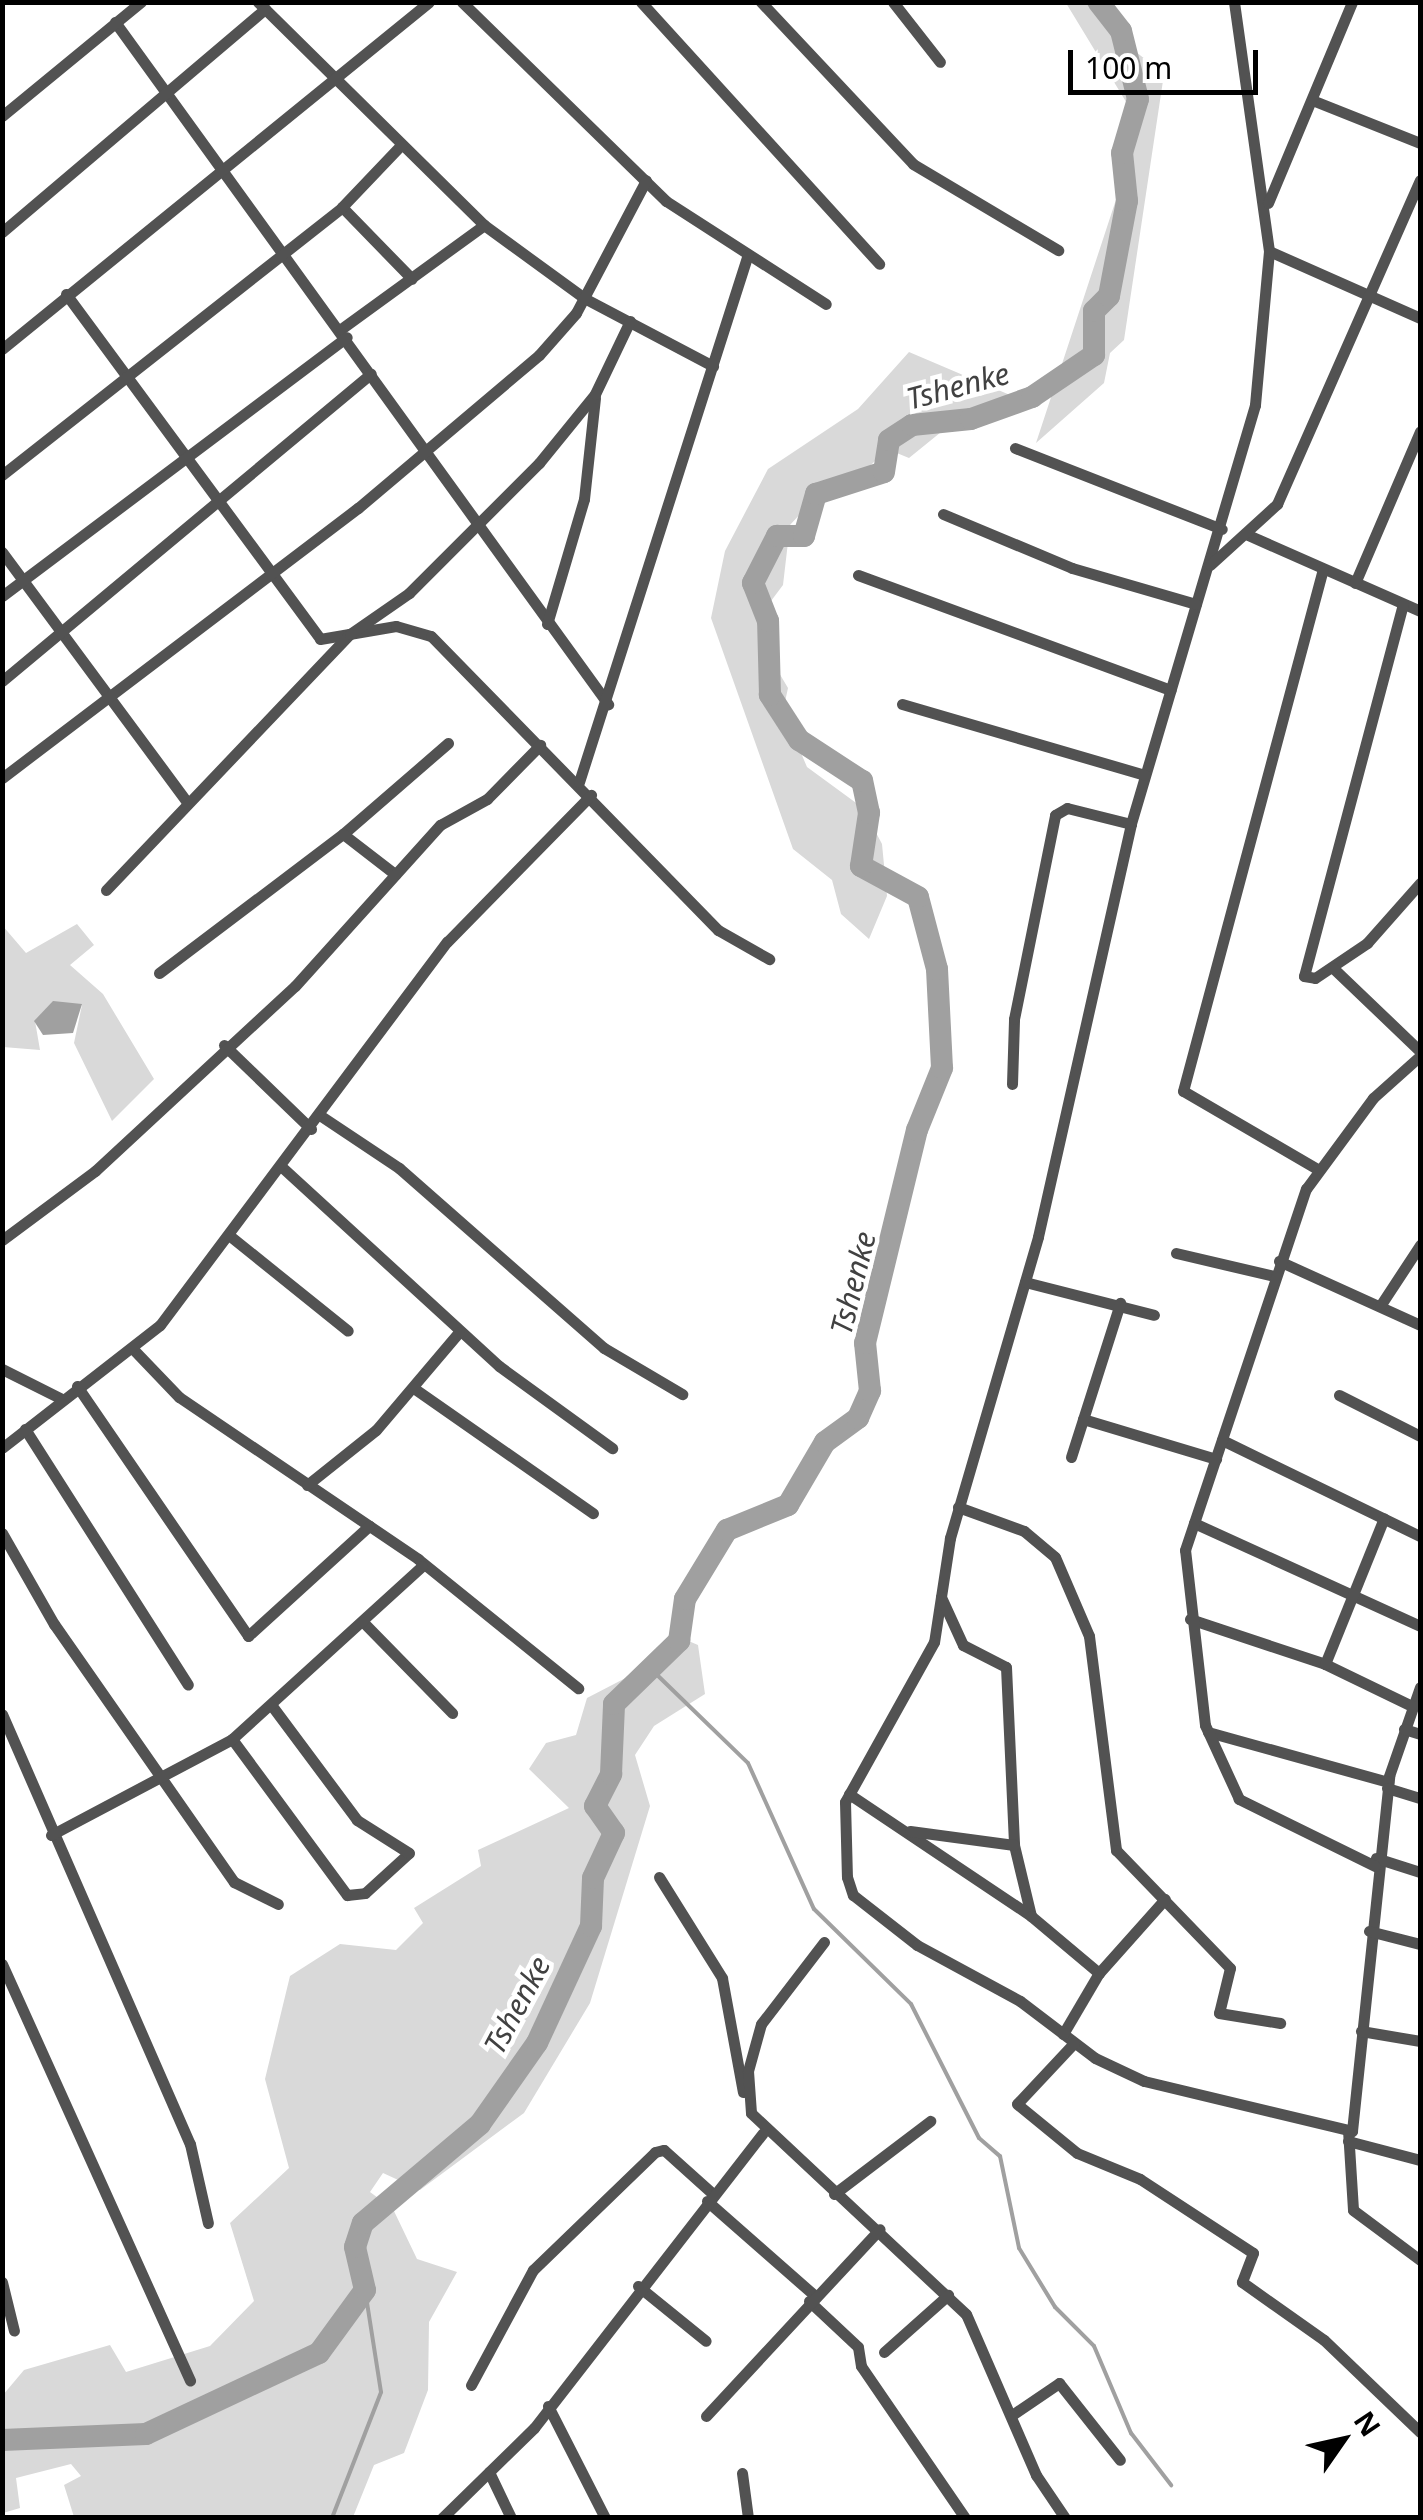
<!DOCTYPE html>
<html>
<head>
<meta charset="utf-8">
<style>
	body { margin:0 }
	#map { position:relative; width:1423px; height:2520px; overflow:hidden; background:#fff; font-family:"Noto Sans",sans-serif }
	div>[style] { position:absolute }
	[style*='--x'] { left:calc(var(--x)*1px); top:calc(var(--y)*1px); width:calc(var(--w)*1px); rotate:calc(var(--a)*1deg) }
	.green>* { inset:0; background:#d9d9d9 }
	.water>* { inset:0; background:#a0a0a0 }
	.stream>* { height:4px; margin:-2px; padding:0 2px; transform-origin:2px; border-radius:2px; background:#a0a0a0 }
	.river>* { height:22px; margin:-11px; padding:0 11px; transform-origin:11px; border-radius:11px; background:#a0a0a0 }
	.minor>* { height:11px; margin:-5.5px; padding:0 5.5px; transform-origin:5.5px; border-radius:5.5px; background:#525252 }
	span { translate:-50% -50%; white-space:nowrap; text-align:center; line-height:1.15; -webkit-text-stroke:9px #fff; paint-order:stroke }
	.water-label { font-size:30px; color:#414141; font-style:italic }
	.frame { position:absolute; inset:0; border:5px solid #000; pointer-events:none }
	.north { position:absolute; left:1293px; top:2390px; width:100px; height:100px; -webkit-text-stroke:8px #fff; paint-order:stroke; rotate:56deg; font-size:28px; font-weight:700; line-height:40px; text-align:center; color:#000 }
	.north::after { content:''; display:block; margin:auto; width:35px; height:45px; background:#000; clip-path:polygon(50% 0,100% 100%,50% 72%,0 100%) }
	.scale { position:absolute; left:1068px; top:50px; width:190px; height:45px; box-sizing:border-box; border:5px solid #000; border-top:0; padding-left:12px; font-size:30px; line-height:35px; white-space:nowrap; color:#000; -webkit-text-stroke:8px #fff; paint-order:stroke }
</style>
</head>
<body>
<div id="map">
	<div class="green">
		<i style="clip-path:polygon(1066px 3px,1107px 3px,1136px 52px,1164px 74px,1124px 340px,1110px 353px,1104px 383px,1036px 443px,1130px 157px,1131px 110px)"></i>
		<i style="clip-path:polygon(909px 352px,1017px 398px,1007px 414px,967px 411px,909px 458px,887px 449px,855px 481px,828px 484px,790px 525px,783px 585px,765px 609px,772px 661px,788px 688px,783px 711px,807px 767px,863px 808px,882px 844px,887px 896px,869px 939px,841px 914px,832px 880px,793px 849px,711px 618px,725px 551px,768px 469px,858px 409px)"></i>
		<i style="clip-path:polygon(77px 924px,94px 945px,70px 965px,103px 994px,154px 1079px,112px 1121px,74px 1043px,82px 1005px,35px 1021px,40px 1050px,3px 1047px,2px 925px,26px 953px)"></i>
		<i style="clip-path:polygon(672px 1634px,698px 1645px,705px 1694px,654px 1726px,635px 1755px,650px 1806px,590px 2003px,524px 2113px,420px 2190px,383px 2173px,370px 2192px,393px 2209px,417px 2259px,457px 2272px,429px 2322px,428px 2390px,404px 2453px,374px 2465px,353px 2517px,74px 2517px,64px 2485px,81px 2476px,71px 2464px,16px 2478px,20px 2508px,3px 2513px,3px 2395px,24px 2370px,110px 2345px,126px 2372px,210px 2346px,254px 2301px,230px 2223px,289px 2168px,265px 2079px,290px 1976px,340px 1944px,396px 1950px,423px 1923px,414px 1908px,481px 1866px,478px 1850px,569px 1808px,529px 1769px,546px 1743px,576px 1735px,587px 1698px,641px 1670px)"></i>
	</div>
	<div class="water">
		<i style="clip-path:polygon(53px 1001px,82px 1004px,73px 1033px,43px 1035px,34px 1021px)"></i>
	</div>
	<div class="stream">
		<i style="--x:653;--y:1671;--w:132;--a:44.1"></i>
		<i style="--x:748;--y:1763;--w:160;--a:65.7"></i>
		<i style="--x:814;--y:1909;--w:136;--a:44.4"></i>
		<i style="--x:911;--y:2004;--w:150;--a:63.1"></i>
		<i style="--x:979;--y:2138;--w:28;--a:41"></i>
		<i style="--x:1000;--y:2156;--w:94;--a:78.3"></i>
		<i style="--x:1019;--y:2248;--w:69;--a:58.6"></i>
		<i style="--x:1055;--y:2307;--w:55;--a:45"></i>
		<i style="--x:1094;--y:2346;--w:95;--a:67"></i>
		<i style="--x:1131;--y:2433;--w:66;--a:52.4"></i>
		<i style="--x:2;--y:2434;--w:7;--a:63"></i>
		<i style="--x:332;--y:2518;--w:135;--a:-68.7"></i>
		<i style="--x:381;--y:2392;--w:103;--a:-98.9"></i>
	</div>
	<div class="river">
		<i style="--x:2;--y:2440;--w:144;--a:-2.4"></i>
		<i style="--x:146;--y:2434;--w:191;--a:-25.1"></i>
		<i style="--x:319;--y:2353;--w:78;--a:-53.9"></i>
		<i style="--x:365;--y:2290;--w:44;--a:-103.1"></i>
		<i style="--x:355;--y:2247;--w:25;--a:-72"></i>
		<i style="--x:363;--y:2223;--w:153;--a:-40.2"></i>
		<i style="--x:480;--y:2124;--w:99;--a:-54.9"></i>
		<i style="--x:537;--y:2043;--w:129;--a:-65.2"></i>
		<i style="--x:591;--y:1926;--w:48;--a:-87.6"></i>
		<i style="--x:593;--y:1878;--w:50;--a:-65"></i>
		<i style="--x:614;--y:1833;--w:33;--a:-125"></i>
		<i style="--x:595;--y:1806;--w:36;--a:-63"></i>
		<i style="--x:611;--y:1774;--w:70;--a:-87.5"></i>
		<i style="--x:614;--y:1704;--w:91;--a:-44.1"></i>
		<i style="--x:679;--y:1641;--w:42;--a:-81.9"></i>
		<i style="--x:685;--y:1599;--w:81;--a:-58.7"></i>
		<i style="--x:727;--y:1530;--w:66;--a:-22.3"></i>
		<i style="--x:788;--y:1505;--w:73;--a:-59.6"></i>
		<i style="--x:825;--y:1442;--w:41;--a:-36"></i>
		<i style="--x:858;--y:1418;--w:30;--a:-66"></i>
		<i style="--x:870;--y:1391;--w:48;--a:-95.9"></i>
		<i style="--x:865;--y:1343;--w:219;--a:-76.3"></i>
		<i style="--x:917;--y:1130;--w:67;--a:-68"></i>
		<i style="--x:942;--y:1068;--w:99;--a:-92.9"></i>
		<i style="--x:937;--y:969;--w:74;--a:-104.8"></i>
		<i style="--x:918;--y:897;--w:65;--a:-151.5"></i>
		<i style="--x:861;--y:866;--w:54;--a:-81.4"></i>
		<i style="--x:869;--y:813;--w:33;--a:-102"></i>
		<i style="--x:862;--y:781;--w:75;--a:-146.9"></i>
		<i style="--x:799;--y:740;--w:54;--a:-122.8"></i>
		<i style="--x:770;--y:695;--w:74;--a:-91.5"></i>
		<i style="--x:768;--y:621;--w:41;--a:-111.5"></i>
		<i style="--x:753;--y:583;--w:53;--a:-62.9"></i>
		<i style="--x:777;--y:536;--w:27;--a:0"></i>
		<i style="--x:804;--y:536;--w:44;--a:-74.1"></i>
		<i style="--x:816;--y:494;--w:71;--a:-17.9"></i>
		<i style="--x:884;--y:472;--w:32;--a:-81"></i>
		<i style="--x:889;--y:440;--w:27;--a:-33"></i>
		<i style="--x:912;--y:425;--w:59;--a:-5.8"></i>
		<i style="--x:971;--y:419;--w:65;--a:-19.8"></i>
		<i style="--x:1032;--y:397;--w:75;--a:-34.1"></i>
		<i style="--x:1094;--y:355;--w:44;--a:-90"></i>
		<i style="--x:1094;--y:311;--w:21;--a:-45"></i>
		<i style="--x:1109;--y:296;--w:97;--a:-79.3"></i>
		<i style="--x:1127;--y:201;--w:48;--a:-95.9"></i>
		<i style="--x:1122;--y:153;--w:56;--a:-73.5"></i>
		<i style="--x:1138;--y:99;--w:70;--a:-104"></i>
		<i style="--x:1121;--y:31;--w:37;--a:-128"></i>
	</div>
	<div class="minor">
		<i style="--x:258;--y:2;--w:317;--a:44.6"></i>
		<i style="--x:484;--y:225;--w:124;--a:36.1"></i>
		<i style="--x:584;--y:298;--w:146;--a:27.8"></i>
		<i style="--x:462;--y:2;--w:285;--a:44.3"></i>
		<i style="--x:666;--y:201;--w:190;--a:32.8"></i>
		<i style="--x:641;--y:2;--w:354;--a:47.7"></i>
		<i style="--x:761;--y:2;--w:222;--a:46.8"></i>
		<i style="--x:913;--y:164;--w:169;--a:30.7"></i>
		<i style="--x:893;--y:2;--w:76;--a:51.9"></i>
		<i style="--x:1234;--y:2;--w:251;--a:82"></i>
		<i style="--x:1269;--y:251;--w:155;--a:95.2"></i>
		<i style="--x:1255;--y:405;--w:437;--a:106.5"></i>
		<i style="--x:1131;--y:824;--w:423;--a:102.7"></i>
		<i style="--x:1038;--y:1237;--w:314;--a:106.3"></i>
		<i style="--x:950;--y:1538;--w:105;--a:98.7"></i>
		<i style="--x:934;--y:1642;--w:183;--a:119.1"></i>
		<i style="--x:845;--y:1802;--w:75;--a:88.5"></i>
		<i style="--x:847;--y:1877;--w:19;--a:72"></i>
		<i style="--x:853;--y:1895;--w:81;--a:38"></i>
		<i style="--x:917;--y:1945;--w:117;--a:28.5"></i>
		<i style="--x:1020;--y:2001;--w:94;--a:37.2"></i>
		<i style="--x:1095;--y:2058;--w:54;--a:25.1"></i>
		<i style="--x:1144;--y:2081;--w:214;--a:13.5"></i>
		<i style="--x:1352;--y:2131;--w:357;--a:-84"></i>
		<i style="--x:1389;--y:1776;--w:94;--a:-70.8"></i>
		<i style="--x:115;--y:22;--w:842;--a:54.14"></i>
		<i style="--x:1312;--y:100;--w:116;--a:21.7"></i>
		<i style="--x:2;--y:116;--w:180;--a:-39.4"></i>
		<i style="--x:1268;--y:203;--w:218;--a:-67.3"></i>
		<i style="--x:342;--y:207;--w:100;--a:45.8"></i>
		<i style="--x:2;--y:232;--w:345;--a:-40.3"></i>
		<i style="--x:1269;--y:251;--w:165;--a:23.9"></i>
		<i style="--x:66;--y:294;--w:428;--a:53.6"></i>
		<i style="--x:320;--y:639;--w:77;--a:-9.7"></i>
		<i style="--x:396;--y:626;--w:36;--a:16"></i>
		<i style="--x:431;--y:636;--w:411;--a:45.7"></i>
		<i style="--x:718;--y:930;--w:59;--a:29.6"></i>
		<i style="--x:341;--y:329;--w:177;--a:-36"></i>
		<i style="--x:2;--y:349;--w:550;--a:-39.1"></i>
		<i style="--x:1015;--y:448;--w:222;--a:21.4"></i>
		<i style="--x:2;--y:475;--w:433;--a:-38.2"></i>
		<i style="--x:342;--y:207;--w:86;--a:-46.4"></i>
		<i style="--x:943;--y:514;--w:140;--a:22.7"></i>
		<i style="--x:1072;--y:568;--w:129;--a:16.2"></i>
		<i style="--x:1248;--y:535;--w:188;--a:23.8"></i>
		<i style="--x:2;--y:552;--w:310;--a:53.5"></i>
		<i style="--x:1210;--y:565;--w:91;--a:-42.3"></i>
		<i style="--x:1277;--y:504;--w:354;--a:-66.2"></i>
		<i style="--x:858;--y:575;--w:333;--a:20.2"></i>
		<i style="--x:1355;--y:583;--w:165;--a:-66.8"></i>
		<i style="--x:2;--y:596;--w:431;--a:-36.9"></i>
		<i style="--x:1403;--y:604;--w:385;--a:104.9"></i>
		<i style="--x:1304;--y:976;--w:11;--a:10"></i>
		<i style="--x:1315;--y:978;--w:63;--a:-33.9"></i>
		<i style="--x:1367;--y:943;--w:80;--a:-48.5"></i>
		<i style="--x:547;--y:624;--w:130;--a:-73.5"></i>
		<i style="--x:584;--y:499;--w:102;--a:-83.8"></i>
		<i style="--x:2;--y:681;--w:480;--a:-39.8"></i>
		<i style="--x:902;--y:704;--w:253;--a:16.3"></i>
		<i style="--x:2;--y:778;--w:447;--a:-37.2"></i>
		<i style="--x:358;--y:508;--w:237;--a:-40.2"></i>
		<i style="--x:539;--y:355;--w:56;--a:-48.6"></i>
		<i style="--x:576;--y:313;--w:150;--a:-62.2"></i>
		<i style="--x:579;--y:782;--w:554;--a:-72.25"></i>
		<i style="--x:343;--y:834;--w:139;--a:-40.9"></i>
		<i style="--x:106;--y:890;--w:354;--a:-46.4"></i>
		<i style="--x:350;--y:634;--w:72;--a:-34.8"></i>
		<i style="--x:409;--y:593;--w:184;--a:-45"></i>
		<i style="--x:539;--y:463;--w:89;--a:-50.9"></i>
		<i style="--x:595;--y:394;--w:81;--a:-64.4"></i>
		<i style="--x:1333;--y:968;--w:120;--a:43.7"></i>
		<i style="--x:159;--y:973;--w:231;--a:-37.1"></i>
		<i style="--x:343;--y:834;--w:66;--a:37.6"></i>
		<i style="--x:224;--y:1045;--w:121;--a:44"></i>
		<i style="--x:1012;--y:1084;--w:65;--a:-88.2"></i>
		<i style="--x:1014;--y:1019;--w:208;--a:-78.6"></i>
		<i style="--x:1055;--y:815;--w:14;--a:-30"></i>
		<i style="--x:1067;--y:808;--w:66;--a:14"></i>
		<i style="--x:321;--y:1116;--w:94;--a:33.7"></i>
		<i style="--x:399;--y:1168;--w:273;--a:41.3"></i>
		<i style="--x:604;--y:1348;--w:91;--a:30.5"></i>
		<i style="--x:284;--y:1169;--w:292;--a:42.5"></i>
		<i style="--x:499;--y:1366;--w:140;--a:36"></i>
		<i style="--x:1319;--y:1170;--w:157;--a:-149.8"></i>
		<i style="--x:1183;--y:1091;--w:540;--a:-74.99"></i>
		<i style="--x:230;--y:1236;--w:151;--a:38.8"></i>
		<i style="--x:2;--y:1240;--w:116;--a:-36.6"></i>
		<i style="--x:95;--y:1171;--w:272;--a:-42.8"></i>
		<i style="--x:295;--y:986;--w:217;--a:-48"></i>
		<i style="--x:440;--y:825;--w:54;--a:-29"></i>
		<i style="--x:487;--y:799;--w:76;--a:-45.5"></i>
		<i style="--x:1176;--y:1253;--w:101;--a:13.2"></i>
		<i style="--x:1279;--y:1261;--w:155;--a:24.4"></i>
		<i style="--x:1025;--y:1282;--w:133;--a:14.3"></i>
		<i style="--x:1380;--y:1306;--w:73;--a:-56.7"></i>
		<i style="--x:132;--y:1348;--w:68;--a:46.2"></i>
		<i style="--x:179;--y:1397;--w:289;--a:34.1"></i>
		<i style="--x:418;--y:1559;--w:206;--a:38.9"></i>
		<i style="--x:2;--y:1369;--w:65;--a:26.6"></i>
		<i style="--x:77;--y:1386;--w:303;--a:55.6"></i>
		<i style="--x:248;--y:1636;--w:164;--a:-42.3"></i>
		<i style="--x:415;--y:1389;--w:217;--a:34.9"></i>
		<i style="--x:1339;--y:1395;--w:91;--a:26.8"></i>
		<i style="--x:1083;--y:1419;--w:139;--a:16.7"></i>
		<i style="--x:25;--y:1429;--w:303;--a:57.5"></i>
		<i style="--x:1222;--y:1440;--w:220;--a:25.9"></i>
		<i style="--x:2;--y:1448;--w:200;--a:-37.9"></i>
		<i style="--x:160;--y:1325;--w:479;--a:-53.2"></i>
		<i style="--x:447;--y:942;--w:206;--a:-45.6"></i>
		<i style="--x:1071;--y:1457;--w:162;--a:-72.3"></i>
		<i style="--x:307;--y:1485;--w:88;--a:-38.6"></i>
		<i style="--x:376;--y:1430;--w:128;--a:-49.7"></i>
		<i style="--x:958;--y:1507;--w:70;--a:20"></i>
		<i style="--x:1024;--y:1531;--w:40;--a:40"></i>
		<i style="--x:1055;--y:1557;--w:86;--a:66.7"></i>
		<i style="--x:1089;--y:1636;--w:216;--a:82.8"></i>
		<i style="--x:1116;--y:1850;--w:164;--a:46"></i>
		<i style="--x:1230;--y:1968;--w:46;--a:103.7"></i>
		<i style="--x:1219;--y:2013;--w:62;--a:9.3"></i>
		<i style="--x:1194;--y:1523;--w:248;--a:24.5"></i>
		<i style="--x:2;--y:1533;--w:105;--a:60.3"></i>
		<i style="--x:54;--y:1624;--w:315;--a:55.1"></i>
		<i style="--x:234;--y:1882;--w:49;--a:26.6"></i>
		<i style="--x:941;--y:1597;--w:53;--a:65.4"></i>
		<i style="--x:963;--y:1645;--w:48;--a:27.1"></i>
		<i style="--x:1006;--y:1667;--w:178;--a:87.4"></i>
		<i style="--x:1014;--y:1845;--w:73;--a:76.5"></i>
		<i style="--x:1190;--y:1619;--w:142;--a:18.4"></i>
		<i style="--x:1325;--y:1664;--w:97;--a:25.8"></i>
		<i style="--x:364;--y:1623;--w:126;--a:45.6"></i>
		<i style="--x:1325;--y:1664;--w:157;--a:-68"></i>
		<i style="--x:2;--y:1714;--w:469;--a:66.4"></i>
		<i style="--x:190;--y:2144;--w:81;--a:77.2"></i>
		<i style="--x:1404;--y:1729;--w:17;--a:17"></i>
		<i style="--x:1208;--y:1732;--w:187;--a:15.5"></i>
		<i style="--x:232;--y:1739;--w:194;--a:53.6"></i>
		<i style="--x:347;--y:1895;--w:18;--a:-6"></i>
		<i style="--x:365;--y:1893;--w:59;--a:-42.3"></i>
		<i style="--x:409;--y:1853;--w:62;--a:-147.6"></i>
		<i style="--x:357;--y:1820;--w:142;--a:-126.7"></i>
		<i style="--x:1387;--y:1788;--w:34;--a:17"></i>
		<i style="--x:849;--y:1794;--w:219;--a:33.8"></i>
		<i style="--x:1031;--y:1916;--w:89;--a:40"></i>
		<i style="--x:910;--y:1831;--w:105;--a:7.7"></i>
		<i style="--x:51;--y:1835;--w:205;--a:-27.9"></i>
		<i style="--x:232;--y:1739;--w:257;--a:-42.3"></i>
		<i style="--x:1376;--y:1858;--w:46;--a:17.7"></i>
		<i style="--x:1375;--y:1866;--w:152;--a:-153.8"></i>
		<i style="--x:1239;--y:1799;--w:81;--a:-114.7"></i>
		<i style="--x:1205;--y:1725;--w:176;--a:-96.5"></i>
		<i style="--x:1185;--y:1550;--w:381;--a:-71.5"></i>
		<i style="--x:1306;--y:1189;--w:113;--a:-53.6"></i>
		<i style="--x:1373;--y:1098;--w:63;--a:-41.8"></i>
		<i style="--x:659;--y:1877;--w:119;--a:58"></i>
		<i style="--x:722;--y:1978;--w:116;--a:79.6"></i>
		<i style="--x:1369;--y:1931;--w:53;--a:14.3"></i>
		<i style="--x:824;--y:1942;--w:103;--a:127.5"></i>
		<i style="--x:761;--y:2024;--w:49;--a:105.5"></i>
		<i style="--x:748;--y:2071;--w:42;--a:85.9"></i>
		<i style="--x:751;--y:2113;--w:294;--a:43.1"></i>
		<i style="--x:966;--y:2314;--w:176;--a:66.5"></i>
		<i style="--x:1036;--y:2475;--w:52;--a:56"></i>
		<i style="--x:2;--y:1964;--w:457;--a:65.7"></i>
		<i style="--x:1361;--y:2031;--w:60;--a:9.6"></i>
		<i style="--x:1063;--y:2034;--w:71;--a:-59.5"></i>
		<i style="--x:1099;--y:1973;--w:99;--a:-48.3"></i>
		<i style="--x:1074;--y:2043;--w:83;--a:133.1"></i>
		<i style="--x:1017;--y:2104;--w:77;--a:39.2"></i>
		<i style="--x:1077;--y:2153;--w:68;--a:22.4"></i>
		<i style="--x:1140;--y:2179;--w:135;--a:33.2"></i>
		<i style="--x:1253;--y:2253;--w:31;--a:111"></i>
		<i style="--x:1242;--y:2282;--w:100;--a:35.3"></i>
		<i style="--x:1324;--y:2340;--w:133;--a:43.8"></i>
		<i style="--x:1348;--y:2130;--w:80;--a:86.4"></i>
		<i style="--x:1353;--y:2210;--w:84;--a:36.7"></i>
		<i style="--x:1348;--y:2141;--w:74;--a:14.8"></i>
		<i style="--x:834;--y:2194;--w:121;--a:-37.2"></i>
		<i style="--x:707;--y:2201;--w:142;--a:41.3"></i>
		<i style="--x:2;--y:2282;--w:50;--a:76.2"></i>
		<i style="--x:638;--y:2286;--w:87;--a:39"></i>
		<i style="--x:809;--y:2301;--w:67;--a:43.2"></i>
		<i style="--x:858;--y:2347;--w:19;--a:81"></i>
		<i style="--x:861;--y:2366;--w:184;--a:55.6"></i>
		<i style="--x:884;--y:2352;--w:86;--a:-41.7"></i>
		<i style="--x:471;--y:2385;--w:131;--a:-61.7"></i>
		<i style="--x:533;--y:2270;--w:170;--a:-44"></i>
		<i style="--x:655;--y:2152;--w:9;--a:-13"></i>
		<i style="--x:664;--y:2150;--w:66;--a:41.9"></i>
		<i style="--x:548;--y:2406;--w:126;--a:63"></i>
		<i style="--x:1012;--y:2415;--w:57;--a:-34.2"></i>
		<i style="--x:1059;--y:2383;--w:98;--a:51.6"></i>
		<i style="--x:706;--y:2416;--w:255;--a:-47.1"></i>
		<i style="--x:489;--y:2472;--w:51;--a:64.4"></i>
		<i style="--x:742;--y:2473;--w:45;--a:82.4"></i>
		<i style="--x:442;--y:2518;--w:129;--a:-44.4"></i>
		<i style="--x:534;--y:2428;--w:373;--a:-52.2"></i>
	</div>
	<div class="water-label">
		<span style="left:958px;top:386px;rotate:-15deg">Tshenke</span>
		<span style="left:853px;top:1283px;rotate:-76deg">Tshenke</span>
		<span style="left:517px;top:2005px;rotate:-62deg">Tshenke</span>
	</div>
	<div class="frame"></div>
	<div class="north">N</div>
	<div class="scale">100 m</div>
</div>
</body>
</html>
